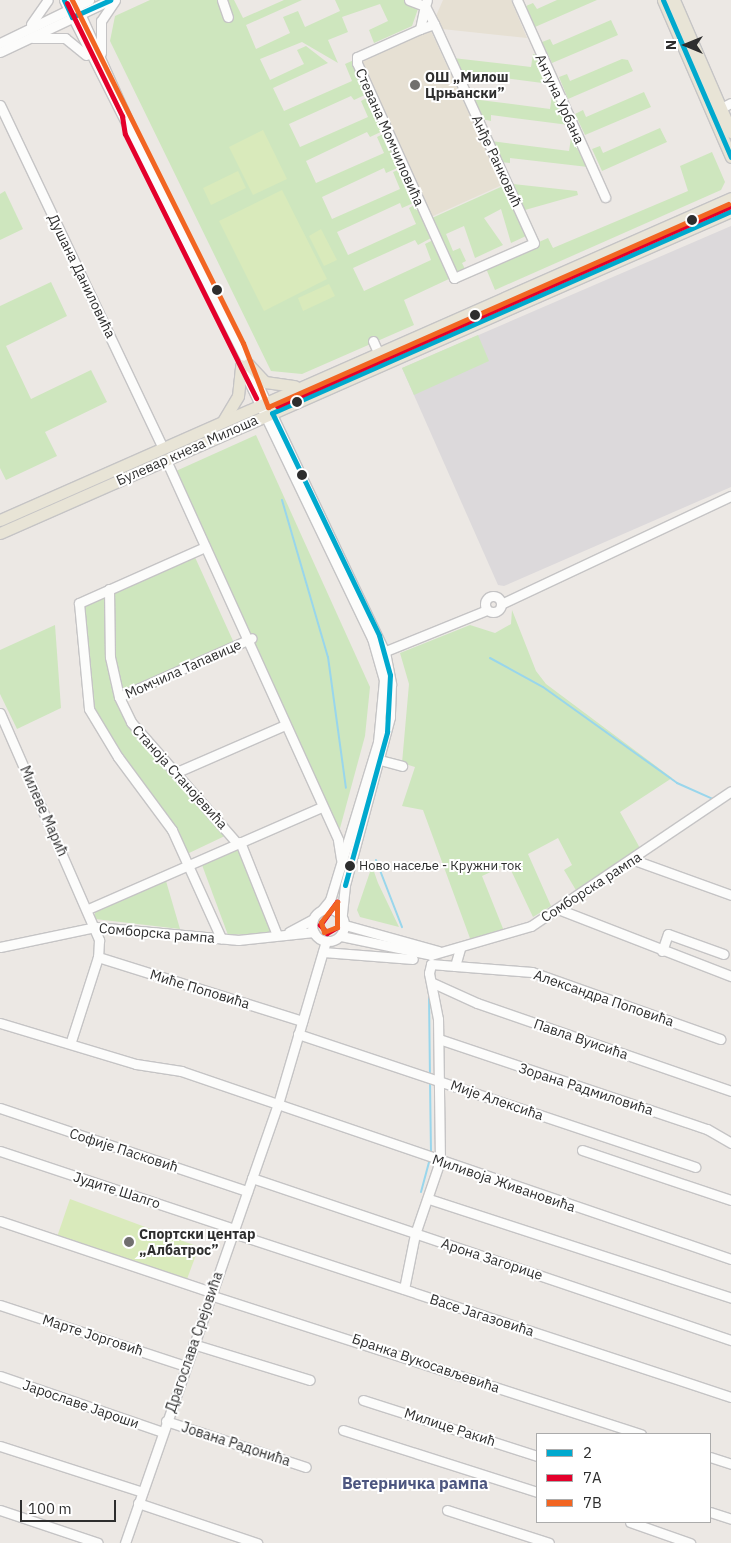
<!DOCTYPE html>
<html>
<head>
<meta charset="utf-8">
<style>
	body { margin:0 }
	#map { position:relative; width:731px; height:1543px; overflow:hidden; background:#ece8e4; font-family:"IBM Plex Sans",sans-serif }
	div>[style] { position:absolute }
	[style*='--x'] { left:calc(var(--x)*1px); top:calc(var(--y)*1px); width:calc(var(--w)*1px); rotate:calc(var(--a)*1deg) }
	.industrial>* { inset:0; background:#dcd9db }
	.education>* { inset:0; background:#e6e0d3 }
	.green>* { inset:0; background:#cee6be }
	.pitch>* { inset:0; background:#d9eabb }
	.stream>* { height:2px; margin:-1px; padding:0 1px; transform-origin:1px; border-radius:1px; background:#99d6ec }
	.roads { filter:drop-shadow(1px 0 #c5c4c5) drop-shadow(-1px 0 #c5c4c5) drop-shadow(0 1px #c5c4c5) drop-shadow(0 -1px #c5c4c5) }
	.minor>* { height:9px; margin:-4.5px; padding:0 4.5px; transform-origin:4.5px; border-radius:4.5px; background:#fcfcfb }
	.minor>.ring { margin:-4.5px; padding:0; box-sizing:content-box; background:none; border:9px solid #fcfcfb; border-radius:50% }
	.major>* { height:11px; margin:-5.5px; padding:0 5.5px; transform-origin:5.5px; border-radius:5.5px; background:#e8e4d6 }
	.bus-1>* { height:5px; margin:-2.5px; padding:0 2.5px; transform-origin:2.5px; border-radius:2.5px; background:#00a9ce }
	.bus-2>* { height:5px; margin:-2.5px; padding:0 2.5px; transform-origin:2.5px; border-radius:2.5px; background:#e4002b }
	.bus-3>* { height:5px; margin:-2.5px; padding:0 2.5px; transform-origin:2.5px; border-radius:2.5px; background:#f26522 }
	.dots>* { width:14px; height:14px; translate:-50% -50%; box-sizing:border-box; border:2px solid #fff; border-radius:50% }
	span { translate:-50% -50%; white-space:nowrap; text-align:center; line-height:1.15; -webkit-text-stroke:4px #fff; paint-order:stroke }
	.bus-label { font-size:13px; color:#2e2e2e }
	.left { translate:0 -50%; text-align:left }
	.poi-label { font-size:14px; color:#2e2e2e; font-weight:700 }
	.street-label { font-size:14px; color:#2e2e2e }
	.quarter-label { font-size:16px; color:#4d5680; font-weight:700 }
	.legend { position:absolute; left:536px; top:1433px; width:175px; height:90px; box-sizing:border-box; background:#fff; border:1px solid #ababab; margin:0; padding:6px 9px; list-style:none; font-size:15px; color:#2e2e2e }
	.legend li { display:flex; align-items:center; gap:10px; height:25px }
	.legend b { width:25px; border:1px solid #ababab }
	.north { position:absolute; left:661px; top:20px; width:50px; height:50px; -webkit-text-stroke:4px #fff; paint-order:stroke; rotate:270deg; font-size:14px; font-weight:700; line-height:20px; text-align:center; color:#2e2e2e }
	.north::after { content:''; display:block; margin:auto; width:18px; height:22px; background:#2e2e2e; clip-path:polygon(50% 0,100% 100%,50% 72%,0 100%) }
	.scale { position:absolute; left:20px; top:1500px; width:96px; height:22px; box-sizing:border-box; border:2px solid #2e2e2e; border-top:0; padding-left:6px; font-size:15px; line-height:18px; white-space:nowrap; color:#2e2e2e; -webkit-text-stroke:4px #fff; paint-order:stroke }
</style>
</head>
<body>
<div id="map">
	<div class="industrial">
		<i style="clip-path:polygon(731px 226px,731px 487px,504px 586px,498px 585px,402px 368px)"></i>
	</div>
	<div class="education">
		<i style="clip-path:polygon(443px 0,511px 0,527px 38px,442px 29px,436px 16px)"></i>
		<i style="clip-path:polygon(430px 29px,502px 185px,431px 217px,361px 60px)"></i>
	</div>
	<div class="green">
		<i style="clip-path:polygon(150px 0,234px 0,243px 18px,284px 0,302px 0,246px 25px,256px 49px,290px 33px,283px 17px,298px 11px,305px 27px,340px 11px,335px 0,404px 0,419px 6px,412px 26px,374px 43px,369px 30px,388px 21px,380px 4px,342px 17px,348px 32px,328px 40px,338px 63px,302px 42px,260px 59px,270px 80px,304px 64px,297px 50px,306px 46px,328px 63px,273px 88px,284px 111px,352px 81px,345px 64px,354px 60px,369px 93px,354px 100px,351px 96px,289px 124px,300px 147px,368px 117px,361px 101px,370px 96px,385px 130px,370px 137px,367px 132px,306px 161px,316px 183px,384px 153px,377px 137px,387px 132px,402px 166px,386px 173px,384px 168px,322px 197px,332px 219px,400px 189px,393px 172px,403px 168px,418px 201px,402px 208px,400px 203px,337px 232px,348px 255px,416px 224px,409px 208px,418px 203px,433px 237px,418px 245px,415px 240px,353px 268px,364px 291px,431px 260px,425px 244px,435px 239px,451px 278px,404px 300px,414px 325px,302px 374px,271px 371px,110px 41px,115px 16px)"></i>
		<i style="clip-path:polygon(557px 0,597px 0,535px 27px,526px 6px,533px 3px,537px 9px)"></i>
		<i style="clip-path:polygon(611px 20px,618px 35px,552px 63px,542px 42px,550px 39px,553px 45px)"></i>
		<i style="clip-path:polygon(533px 54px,537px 55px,550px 84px,472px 74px,472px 80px,462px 78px,453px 58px,531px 67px)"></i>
		<i style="clip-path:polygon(622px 59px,628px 60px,633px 71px,568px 99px,559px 77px,567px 74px,570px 81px)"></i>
		<i style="clip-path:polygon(644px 92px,651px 107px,585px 135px,575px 114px,583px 110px,586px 117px)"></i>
		<i style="clip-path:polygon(552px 95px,556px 96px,569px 125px,491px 115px,491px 121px,481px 119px,472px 99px,550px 109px)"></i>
		<i style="clip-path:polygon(660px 128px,667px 142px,602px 171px,592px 149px,600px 146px,603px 153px)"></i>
		<i style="clip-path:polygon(571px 138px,588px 167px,510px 158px,510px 163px,500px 162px,491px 141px,569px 151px)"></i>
		<i style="clip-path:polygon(712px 152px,725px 182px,721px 190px,495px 290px,485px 266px,548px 238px,553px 248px,688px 191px,680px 166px)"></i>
		<i style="clip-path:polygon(513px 184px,577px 191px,578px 195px,525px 210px)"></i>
		<i style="clip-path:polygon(503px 186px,526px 236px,511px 243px,501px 209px,484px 218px,503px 245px,475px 258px,464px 226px,446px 234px,453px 251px,460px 248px,466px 261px,462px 263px,466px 271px,457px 275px,432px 218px)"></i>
		<i style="clip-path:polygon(5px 191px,23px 229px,0 240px,0 194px)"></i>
		<i style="clip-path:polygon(51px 282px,67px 316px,6px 346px,31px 399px,91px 370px,107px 402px,45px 432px,57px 456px,6px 480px,0 468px,0 306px)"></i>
		<i style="clip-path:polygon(478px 335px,489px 361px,414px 395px,402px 368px)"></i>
		<i style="clip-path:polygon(256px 435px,370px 687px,365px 736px,339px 832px,176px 471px)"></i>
		<i style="clip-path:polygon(194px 555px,234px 643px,121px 693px,113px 656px,112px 591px)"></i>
		<i style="clip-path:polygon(107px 593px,107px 657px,128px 724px,229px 834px,187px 854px,92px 710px,82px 604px)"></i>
		<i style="clip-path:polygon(512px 610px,536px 671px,546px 684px,672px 778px,620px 812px,641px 850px,577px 892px,564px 870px,572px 865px,558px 838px,528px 854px,551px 906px,533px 917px,508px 864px,482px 876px,504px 931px,471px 941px,423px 810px,402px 806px,415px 767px,402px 763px,409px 684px,400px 653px,470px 625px,495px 633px,511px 624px)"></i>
		<i style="clip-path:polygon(55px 625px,61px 708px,17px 729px,0 694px,0 650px)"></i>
		<i style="clip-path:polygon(239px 849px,273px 933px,228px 935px,202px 865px)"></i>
		<i style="clip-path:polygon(372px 866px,378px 883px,399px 927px,360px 917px,357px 910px)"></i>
		<i style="clip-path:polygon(166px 881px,180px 929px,95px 919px,95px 911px)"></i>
	</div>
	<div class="pitch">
		<i style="clip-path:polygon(263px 130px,287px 179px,253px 195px,229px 147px)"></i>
		<i style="clip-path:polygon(238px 171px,246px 188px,211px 205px,203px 188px)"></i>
		<i style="clip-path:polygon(282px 190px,327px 279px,264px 311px,219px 221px)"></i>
		<i style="clip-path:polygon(321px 229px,337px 260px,324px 266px,309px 236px)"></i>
		<i style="clip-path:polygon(329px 284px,335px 296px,303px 311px,298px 298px)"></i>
		<i style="clip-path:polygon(70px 1199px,199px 1247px,187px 1279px,57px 1237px)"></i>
	</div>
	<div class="stream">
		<i style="--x:282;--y:500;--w:164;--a:73.7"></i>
		<i style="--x:328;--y:657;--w:132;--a:82.2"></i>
		<i style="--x:490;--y:658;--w:60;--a:28.7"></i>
		<i style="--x:543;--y:687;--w:165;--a:35.6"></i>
		<i style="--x:677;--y:783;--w:39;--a:24"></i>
		<i style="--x:376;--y:860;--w:72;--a:68.8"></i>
		<i style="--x:429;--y:996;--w:80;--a:89.3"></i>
		<i style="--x:430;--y:1081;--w:73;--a:89.2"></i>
		<i style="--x:421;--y:1192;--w:35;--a:-75"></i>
	</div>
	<div class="roads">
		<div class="minor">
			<i style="--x:64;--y:0;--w:408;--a:63.2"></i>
			<i style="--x:248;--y:364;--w:319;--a:64.6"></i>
			<i style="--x:385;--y:652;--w:33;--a:79"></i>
			<i style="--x:391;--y:684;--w:33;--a:92"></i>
			<i style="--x:390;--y:717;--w:174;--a:105"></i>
			<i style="--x:345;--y:885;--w:31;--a:96"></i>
			<i style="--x:74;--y:0;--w:141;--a:65.8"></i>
			<i style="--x:222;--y:0;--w:18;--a:71"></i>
			<i style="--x:409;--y:0;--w:17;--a:21"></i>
			<i style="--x:517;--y:0;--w:216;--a:65.9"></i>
			<i style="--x:425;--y:6;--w:20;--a:63"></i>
			<i style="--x:434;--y:24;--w:15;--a:160"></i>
			<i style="--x:420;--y:29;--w:24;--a:-78"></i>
			<i style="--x:425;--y:6;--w:6;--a:-72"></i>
			<i style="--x:31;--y:24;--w:29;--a:-55"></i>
			<i style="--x:420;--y:29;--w:69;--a:156"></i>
			<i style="--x:357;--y:57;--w:6;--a:90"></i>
			<i style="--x:357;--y:63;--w:236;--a:65.7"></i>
			<i style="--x:454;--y:278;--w:87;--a:-23.6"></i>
			<i style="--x:534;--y:243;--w:241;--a:-114.5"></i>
			<i style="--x:33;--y:38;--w:32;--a:0"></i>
			<i style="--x:65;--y:38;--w:27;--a:39"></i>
			<i style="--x:0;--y:43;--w:99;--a:-25.8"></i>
			<i style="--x:0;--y:52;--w:122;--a:-25.3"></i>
			<i style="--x:101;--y:53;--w:32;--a:-90"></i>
			<i style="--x:101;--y:21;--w:25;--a:-56"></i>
			<i style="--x:0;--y:105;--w:380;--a:64.6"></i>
			<i style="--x:721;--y:108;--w:11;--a:-27"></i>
			<i style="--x:373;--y:341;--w:12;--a:66"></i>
			<i style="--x:241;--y:365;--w:303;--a:64.4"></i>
			<i style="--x:372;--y:638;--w:44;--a:74.1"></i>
			<i style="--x:384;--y:680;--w:62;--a:95.5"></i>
			<i style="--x:378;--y:742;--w:165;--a:106.9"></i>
			<i style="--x:330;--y:900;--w:13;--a:129"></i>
			<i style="--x:166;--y:460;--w:417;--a:65.6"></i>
			<i style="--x:338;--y:840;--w:19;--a:81"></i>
			<i style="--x:205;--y:547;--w:138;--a:156"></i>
			<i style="--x:79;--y:603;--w:106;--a:84.6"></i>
			<i style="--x:89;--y:709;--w:56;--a:58.9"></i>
			<i style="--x:118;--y:757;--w:91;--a:53.5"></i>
			<i style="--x:172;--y:830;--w:119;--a:65.6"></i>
			<i style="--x:109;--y:589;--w:68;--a:89.2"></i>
			<i style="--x:110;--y:657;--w:41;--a:77.3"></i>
			<i style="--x:119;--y:697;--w:28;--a:64"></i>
			<i style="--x:131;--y:722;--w:161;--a:48.8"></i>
			<i class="ring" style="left:485px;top:596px;width:7px;height:7px"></i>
			<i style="--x:501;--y:604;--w:254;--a:-25.2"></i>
			<i style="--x:381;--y:653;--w:114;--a:-22.1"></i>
			<i style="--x:119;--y:697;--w:145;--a:-23.9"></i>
			<i style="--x:0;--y:713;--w:248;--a:66.4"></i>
			<i style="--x:99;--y:940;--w:17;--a:93"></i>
			<i style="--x:98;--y:957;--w:88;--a:107.8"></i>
			<i style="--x:380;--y:760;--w:23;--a:15"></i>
			<i style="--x:177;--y:772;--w:118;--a:-23.5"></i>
			<i style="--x:240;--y:842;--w:100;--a:68.3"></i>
			<i style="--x:634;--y:860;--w:103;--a:19.8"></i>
			<i class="ring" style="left:312px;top:909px;width:23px;height:23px"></i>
			<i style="--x:88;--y:909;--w:254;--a:-23.6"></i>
			<i style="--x:558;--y:909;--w:186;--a:21.2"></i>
			<i style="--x:345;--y:925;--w:97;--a:15.6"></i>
			<i style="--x:289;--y:932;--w:27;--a:-28"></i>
			<i style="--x:341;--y:936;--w:92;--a:11.9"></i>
			<i style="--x:431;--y:955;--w:104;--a:-16.2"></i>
			<i style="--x:531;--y:926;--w:241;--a:-34"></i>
			<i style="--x:0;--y:947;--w:98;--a:-11.8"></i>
			<i style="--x:96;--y:927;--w:143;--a:5.2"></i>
			<i style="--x:238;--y:940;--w:76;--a:-6"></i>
			<i style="--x:662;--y:951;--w:18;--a:-71"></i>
			<i style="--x:668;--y:934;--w:59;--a:19.7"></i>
			<i style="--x:323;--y:952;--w:90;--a:4.4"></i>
			<i style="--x:98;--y:957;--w:214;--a:17.4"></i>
			<i style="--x:455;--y:966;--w:77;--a:4.5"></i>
			<i style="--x:532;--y:972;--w:200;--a:19.6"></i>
			<i style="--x:433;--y:983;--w:48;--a:24.4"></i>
			<i style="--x:477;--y:1003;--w:269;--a:19.1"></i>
			<i style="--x:0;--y:1023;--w:142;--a:16.8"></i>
			<i style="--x:136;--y:1064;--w:46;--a:8.8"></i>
			<i style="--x:181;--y:1071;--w:581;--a:18.87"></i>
			<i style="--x:298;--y:1034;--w:419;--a:18.5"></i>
			<i style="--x:439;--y:1039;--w:283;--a:18.6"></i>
			<i style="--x:707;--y:1129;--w:28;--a:30"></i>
			<i style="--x:0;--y:1108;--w:261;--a:18.6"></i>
			<i style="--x:582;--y:1150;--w:157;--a:18.6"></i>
			<i style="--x:0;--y:1151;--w:247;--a:18.4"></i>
			<i style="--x:252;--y:1178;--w:506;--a:18.69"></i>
			<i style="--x:429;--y:1199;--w:318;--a:18.1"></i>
			<i style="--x:0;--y:1221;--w:223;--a:18.6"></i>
			<i style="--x:233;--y:1233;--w:524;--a:18.23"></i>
			<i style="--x:404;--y:1289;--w:56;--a:-78.7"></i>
			<i style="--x:415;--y:1234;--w:77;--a:-71.1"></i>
			<i style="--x:440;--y:1161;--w:142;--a:-90.8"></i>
			<i style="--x:438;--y:1019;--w:47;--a:-101.1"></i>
			<i style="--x:429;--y:973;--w:9;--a:-77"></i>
			<i style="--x:431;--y:964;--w:24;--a:5"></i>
			<i style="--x:455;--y:966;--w:19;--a:-74"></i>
			<i style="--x:210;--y:1295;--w:453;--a:17.9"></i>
			<i style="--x:0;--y:1305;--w:196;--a:18.2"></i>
			<i style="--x:193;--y:1344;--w:122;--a:17.1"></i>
			<i style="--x:0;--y:1376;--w:172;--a:19"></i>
			<i style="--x:363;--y:1400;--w:183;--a:17.8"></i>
			<i style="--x:166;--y:1421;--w:147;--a:18.2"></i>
			<i style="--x:343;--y:1430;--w:204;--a:17.7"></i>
			<i style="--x:0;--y:1446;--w:149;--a:17.9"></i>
			<i style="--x:710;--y:1457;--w:22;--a:18"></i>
			<i style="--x:138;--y:1503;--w:126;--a:18.6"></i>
			<i style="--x:0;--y:1510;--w:103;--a:18.6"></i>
			<i style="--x:447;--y:1510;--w:107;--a:17.9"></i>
			<i style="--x:710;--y:1512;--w:22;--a:18"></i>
			<i style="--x:630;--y:1522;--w:64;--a:19.3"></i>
			<i style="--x:125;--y:1543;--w:465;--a:-70.8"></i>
			<i style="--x:278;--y:1104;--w:170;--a:-73.6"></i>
		</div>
		<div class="major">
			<i style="--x:663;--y:0;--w:171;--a:66.6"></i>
			<i style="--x:674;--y:0;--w:144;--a:66.6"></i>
			<i style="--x:248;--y:364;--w:25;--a:47"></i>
			<i style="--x:265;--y:382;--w:30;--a:8"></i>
			<i style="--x:223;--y:421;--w:29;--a:-59"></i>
			<i style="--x:238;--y:396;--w:31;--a:-84"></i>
			<i style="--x:0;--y:520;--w:799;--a:-23.77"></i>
			<i style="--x:0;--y:533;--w:799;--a:-23.77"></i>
		</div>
	</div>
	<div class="bus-1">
		<i style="--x:64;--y:0;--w:19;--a:65"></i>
		<i style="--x:72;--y:17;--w:42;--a:-24.1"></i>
		<i style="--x:663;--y:0;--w:171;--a:66.6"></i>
		<i style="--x:345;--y:885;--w:159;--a:-74.6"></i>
		<i style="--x:387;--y:732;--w:57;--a:-87"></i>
		<i style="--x:390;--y:675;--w:41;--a:-105.4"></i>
		<i style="--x:379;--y:635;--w:246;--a:-115.7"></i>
		<i style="--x:272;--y:413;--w:501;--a:-23.75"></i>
	</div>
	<div class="bus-2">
		<i style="--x:67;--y:3;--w:126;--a:64"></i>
		<i style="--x:122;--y:116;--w:18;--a:81"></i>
		<i style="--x:125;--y:134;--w:295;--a:63.6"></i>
		<i style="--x:277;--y:406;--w:496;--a:-23.8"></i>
		<i style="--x:337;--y:902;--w:25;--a:90"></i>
		<i style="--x:337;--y:927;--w:12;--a:149"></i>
		<i style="--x:327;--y:933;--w:11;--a:-131"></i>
		<i style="--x:320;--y:925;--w:29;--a:-54"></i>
	</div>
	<div class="bus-3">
		<i style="--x:72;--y:0;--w:383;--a:63.5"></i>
		<i style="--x:243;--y:343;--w:69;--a:68.7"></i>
		<i style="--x:268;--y:407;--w:503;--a:-23.81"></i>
		<i style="--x:337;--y:902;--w:25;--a:90"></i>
		<i style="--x:337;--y:927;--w:14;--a:159"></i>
		<i style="--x:324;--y:932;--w:10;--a:-107"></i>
		<i style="--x:321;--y:922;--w:26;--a:-51"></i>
	</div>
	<div class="dots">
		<i style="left:415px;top:85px;background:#706f6e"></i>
		<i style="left:692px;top:220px;background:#2e2e2e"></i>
		<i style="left:217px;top:290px;background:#2e2e2e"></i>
		<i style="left:475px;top:315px;background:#2e2e2e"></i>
		<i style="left:297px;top:402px;background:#2e2e2e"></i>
		<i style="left:302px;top:475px;background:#2e2e2e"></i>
		<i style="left:350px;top:866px;background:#2e2e2e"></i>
		<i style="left:129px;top:1242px;background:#706f6e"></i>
	</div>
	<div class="bus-label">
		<span class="left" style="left:359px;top:866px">Ново насеље - Кружни ток</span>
	</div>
	<div class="poi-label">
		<span class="left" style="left:425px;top:85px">ОШ „Милош<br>Црњански”</span>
		<span class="left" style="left:139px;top:1242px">Спортски центар<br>„Албатрос”</span>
	</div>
	<div class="street-label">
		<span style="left:560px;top:99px;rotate:65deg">Антуна Урбана</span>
		<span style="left:390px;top:137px;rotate:66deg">Стевана Момчиловића</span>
		<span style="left:497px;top:161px;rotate:65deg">Анђе Ранковић</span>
		<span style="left:82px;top:276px;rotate:64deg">Душана Даниловића</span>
		<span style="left:187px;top:450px;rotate:-24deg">Булевар кнеза Милоша</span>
		<span style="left:183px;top:669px;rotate:-24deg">Момчила Тапавице</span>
		<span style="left:180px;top:777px;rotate:48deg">Станоја Станојевића</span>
		<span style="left:44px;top:811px;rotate:66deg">Милеве Марић</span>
		<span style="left:591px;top:887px;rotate:-33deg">Сомборска рампа</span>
		<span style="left:157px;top:933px;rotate:5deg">Сомборска рампа</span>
		<span style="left:200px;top:989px;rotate:17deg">Миће Поповића</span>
		<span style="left:604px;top:998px;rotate:19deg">Александра Поповића</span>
		<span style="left:581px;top:1039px;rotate:19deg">Павла Вуисића</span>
		<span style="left:586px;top:1089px;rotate:18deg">Зорана Радмиловића</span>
		<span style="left:497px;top:1100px;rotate:19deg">Мије Алексића</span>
		<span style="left:124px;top:1150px;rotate:18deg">Софије Пасковић</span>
		<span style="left:504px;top:1183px;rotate:19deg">Миливоја Живановића</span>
		<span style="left:117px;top:1190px;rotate:18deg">Јудите Шалго</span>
		<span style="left:492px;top:1259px;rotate:18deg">Арона Загорице</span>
		<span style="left:482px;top:1315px;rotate:18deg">Васе Јагазовића</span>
		<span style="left:93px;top:1335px;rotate:18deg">Марте Јорговић</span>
		<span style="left:194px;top:1342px;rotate:-71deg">Драгослава Срејовића</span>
		<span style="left:426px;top:1363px;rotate:19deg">Бранка Вукосављевића</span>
		<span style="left:81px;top:1404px;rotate:19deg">Јарославе Јароши</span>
		<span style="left:450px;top:1427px;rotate:18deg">Милице Ракић</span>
		<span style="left:236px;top:1444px;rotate:18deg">Јована Радонића</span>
	</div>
	<div class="quarter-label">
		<span style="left:415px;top:1483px">Ветерничка рампа</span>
	</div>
	<ul class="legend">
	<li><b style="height:6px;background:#00a9ce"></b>2</li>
	<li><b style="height:6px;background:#e4002b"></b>7A</li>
	<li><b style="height:6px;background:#f26522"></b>7B</li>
	</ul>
	<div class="north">N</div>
	<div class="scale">100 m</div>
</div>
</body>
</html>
